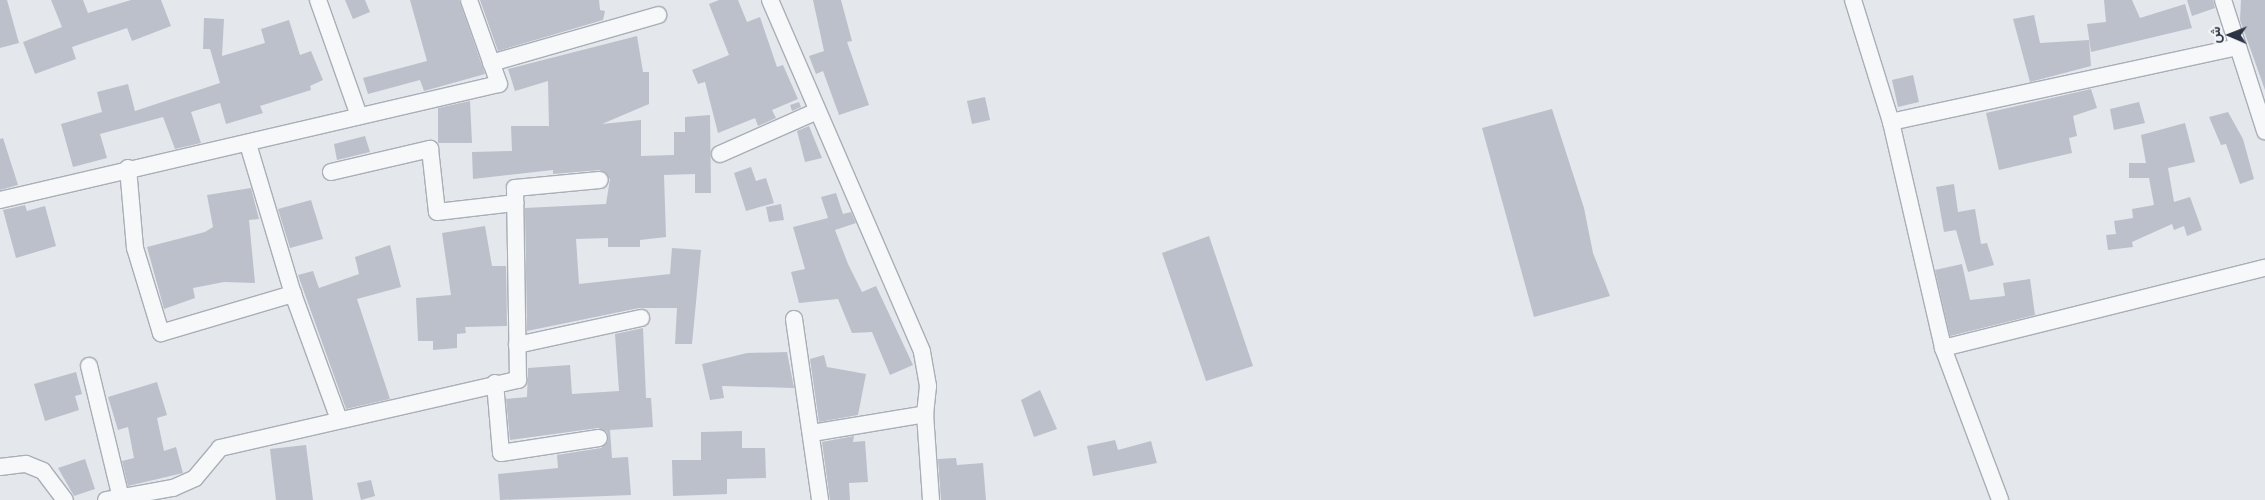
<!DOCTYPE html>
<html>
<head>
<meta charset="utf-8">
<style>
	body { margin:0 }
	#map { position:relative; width:2265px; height:500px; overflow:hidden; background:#e4e7ec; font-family:Arial,Vazirmatn,sans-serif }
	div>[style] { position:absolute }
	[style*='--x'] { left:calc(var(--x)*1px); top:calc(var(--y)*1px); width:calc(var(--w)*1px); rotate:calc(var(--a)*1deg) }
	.building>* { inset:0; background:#bbc0ca }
	.roads { filter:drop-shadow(1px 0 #a9aeb7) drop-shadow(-1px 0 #a9aeb7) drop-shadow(0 1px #a9aeb7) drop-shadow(0 -1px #a9aeb7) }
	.minor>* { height:16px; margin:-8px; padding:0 8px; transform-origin:8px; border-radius:8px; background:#f7f8fa }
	span { translate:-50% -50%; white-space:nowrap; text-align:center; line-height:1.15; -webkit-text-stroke:4.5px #f4f6f9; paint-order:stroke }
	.north { position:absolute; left:2205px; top:10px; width:50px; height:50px; -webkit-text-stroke:4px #f4f6f9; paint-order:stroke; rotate:271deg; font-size:14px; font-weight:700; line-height:20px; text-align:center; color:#2b3445 }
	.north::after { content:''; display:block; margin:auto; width:18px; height:22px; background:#2b3445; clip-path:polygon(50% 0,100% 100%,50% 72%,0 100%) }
</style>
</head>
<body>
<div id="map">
	<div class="building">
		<i style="clip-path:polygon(0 0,7px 0,19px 43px,0 48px)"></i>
		<i style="clip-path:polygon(51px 0,83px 0,88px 13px,131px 0,161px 0,171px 26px,132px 41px,127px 28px,72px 47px,76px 59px,35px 74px,23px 42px,62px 27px)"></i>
		<i style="clip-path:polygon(345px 0,365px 0,370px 12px,353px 19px)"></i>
		<i style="clip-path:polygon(410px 0,459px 0,485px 74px,424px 91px,420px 80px,368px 94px,363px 78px,427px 61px)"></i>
		<i style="clip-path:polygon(480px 0,599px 0,600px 10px,605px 11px,603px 20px,498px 51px)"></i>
		<i style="clip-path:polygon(719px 0,738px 0,747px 22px,760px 17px,777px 67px,783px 65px,798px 99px,772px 110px,776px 118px,758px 126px,755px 118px,718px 133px,705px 82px,698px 84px,692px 70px,729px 55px,709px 4px)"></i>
		<i style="clip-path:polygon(813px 0,841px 0,852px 41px,847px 42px,869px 105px,839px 115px,823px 71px,816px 74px,809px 56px,824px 51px)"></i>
		<i style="clip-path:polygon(2104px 0,2132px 0,2140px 18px,2185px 4px,2192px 28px,2091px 52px,2087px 24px,2106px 22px)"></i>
		<i style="clip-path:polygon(2187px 0,2213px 0,2215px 8px,2192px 16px)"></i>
		<i style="clip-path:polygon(2241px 0,2265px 0,2265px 90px,2240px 20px)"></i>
		<i style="clip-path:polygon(2034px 15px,2040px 43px,2089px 40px,2091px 66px,2030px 82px,2013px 19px)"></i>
		<i style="clip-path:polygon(204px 18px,224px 19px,222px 56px,265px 43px,261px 29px,289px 20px,300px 55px,311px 51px,323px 80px,310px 86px,311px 90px,260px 106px,263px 113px,226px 124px,220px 103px,191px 112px,201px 143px,175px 149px,163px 117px,100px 134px,107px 158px,73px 167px,61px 124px,102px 112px,97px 92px,128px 84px,135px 111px,220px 83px,210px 49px,203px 49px)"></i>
		<i style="clip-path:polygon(637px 36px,643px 72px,649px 72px,649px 104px,602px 124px,641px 120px,641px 156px,674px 155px,674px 132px,685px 132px,685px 117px,710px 115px,711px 193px,695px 193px,695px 174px,664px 175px,666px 237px,640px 240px,640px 247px,608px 247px,608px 238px,576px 239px,579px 284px,670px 274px,672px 248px,701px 250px,692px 344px,675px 344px,677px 308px,639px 308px,527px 331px,525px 208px,606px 204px,610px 179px,600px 170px,553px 174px,553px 170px,473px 179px,472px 152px,512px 151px,511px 126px,549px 126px,548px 81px,515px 91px,508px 69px)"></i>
		<i style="clip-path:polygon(1913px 75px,1919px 102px,1898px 107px,1892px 80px)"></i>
		<i style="clip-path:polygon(2091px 89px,2097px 108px,2073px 116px,2077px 136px,2069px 138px,2072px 153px,1999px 170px,1986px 113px)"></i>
		<i style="clip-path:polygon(985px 97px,990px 120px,972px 124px,967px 101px)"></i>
		<i style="clip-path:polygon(470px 101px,472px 143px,438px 143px,438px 108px)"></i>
		<i style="clip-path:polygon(799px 102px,801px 107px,792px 111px,790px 105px)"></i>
		<i style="clip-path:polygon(2139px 102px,2145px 123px,2114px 130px,2110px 109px)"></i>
		<i style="clip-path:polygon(1552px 109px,1584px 208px,1593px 253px,1610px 296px,1534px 317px,1482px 128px)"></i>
		<i style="clip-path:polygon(2228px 112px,2243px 139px,2254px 179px,2240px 184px,2226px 144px,2221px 145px,2209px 117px)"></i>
		<i style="clip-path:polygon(2185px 123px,2195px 162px,2168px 168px,2174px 202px,2190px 197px,2202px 230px,2187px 236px,2184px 226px,2174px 230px,2172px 224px,2132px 242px,2133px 247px,2108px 250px,2106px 235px,2116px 234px,2114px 221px,2133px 218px,2132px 209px,2154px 205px,2149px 178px,2129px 178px,2129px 163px,2146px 163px,2141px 135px)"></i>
		<i style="clip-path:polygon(809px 126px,822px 158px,805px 162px,797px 131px)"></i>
		<i style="clip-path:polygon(365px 136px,370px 152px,337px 160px,334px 144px)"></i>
		<i style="clip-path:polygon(3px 138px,18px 185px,0 190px,0 139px)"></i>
		<i style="clip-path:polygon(751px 167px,756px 181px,766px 178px,774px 203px,746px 211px,734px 173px)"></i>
		<i style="clip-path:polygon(1954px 184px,1958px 212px,1975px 209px,1981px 244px,1987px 243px,1994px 265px,1968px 272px,1956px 230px,1944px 232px,1936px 187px)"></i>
		<i style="clip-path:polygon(251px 188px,259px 219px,249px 220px,255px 283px,224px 282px,193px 288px,195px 298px,164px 309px,147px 247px,205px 232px,213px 227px,207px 195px)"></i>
		<i style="clip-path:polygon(836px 193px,843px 214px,851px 212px,856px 223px,835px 230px,848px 264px,862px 292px,876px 286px,913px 365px,890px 375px,872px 332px,852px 333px,838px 299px,799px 303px,791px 272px,805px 269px,793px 227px,828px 218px,821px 197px)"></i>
		<i style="clip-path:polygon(311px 200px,323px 239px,290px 248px,278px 209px)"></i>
		<i style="clip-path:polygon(781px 204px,784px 220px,769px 222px,766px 207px)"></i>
		<i style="clip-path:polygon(25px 205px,27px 211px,45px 206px,56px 246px,16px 258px,3px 210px)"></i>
		<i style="clip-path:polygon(485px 226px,492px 266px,506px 266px,507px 326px,465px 327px,466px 333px,457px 334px,457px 348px,433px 350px,433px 341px,418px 341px,416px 298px,451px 295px,442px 233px)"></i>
		<i style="clip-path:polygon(1209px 236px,1253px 366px,1206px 381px,1162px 253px)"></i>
		<i style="clip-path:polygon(390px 245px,401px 287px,357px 299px,390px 399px,346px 409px,298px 275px,313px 271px,319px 288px,359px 274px,355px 257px)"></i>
		<i style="clip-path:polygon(1962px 264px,1970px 300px,2005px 296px,2003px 283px,2030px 279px,2035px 315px,1950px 336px,1935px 270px)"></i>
		<i style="clip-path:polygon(643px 328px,646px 398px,651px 398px,653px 427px,610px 430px,612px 458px,628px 457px,631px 495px,500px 500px,498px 474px,558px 468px,557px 455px,601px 448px,608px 441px,607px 432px,598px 428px,510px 440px,506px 399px,527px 397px,528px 368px,570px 365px,572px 394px,619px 391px,615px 334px)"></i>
		<i style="clip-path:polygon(787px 352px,794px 388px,722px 386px,724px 398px,710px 400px,702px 364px,747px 353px)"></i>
		<i style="clip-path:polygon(824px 355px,827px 367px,866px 374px,858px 415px,819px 422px,810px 359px)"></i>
		<i style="clip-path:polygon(76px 372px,82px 394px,75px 396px,79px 410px,45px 421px,34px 384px)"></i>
		<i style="clip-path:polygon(157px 382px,167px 415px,157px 418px,164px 451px,176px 447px,183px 473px,128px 486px,122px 461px,134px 458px,128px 427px,118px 430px,108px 397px)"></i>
		<i style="clip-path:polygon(1040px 390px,1057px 429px,1034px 437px,1021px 400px)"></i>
		<i style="clip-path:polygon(742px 431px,742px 448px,765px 448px,766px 478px,727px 479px,727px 494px,673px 496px,672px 460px,701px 460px,701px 432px)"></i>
		<i style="clip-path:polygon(854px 436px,853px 442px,865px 441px,868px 482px,849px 483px,850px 500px,830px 500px,822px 442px)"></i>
		<i style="clip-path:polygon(1115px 440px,1118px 450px,1151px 441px,1157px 463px,1093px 476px,1087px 446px)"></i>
		<i style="clip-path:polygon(306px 445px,313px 500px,276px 500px,270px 449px)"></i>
		<i style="clip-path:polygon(956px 458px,957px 465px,983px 463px,986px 500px,941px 500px,938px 459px)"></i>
		<i style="clip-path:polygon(85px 459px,95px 489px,74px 496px,58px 468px)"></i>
		<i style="clip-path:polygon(371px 480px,375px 496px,361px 500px,357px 483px)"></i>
	</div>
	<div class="roads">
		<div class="minor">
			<i style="--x:318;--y:0;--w:123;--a:70.5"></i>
			<i style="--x:770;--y:0;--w:383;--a:66.6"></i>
			<i style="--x:922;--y:352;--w:35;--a:80"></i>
			<i style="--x:928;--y:386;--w:28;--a:96"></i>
			<i style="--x:925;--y:414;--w:86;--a:86"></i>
			<i style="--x:1853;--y:0;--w:128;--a:72.7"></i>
			<i style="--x:1891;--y:122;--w:232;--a:77"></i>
			<i style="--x:1943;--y:348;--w:162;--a:69.4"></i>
			<i style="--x:2223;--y:0;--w:138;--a:72.2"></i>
			<i style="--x:491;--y:63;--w:174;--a:-16"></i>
			<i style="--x:1891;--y:122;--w:355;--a:-12.2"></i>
			<i style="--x:248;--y:144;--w:157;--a:73.3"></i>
			<i style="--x:293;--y:294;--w:134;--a:69.9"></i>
			<i style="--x:720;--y:154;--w:106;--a:-23.9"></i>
			<i style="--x:128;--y:168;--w:80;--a:85"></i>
			<i style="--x:135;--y:248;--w:89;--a:73"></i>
			<i style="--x:161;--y:333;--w:138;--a:-16.5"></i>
			<i style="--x:331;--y:172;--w:102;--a:-13.1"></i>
			<i style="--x:430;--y:149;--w:63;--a:83.7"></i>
			<i style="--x:437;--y:212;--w:79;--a:-6.6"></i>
			<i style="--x:0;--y:200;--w:512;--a:-13.09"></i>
			<i style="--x:499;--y:84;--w:89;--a:-109.7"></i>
			<i style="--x:794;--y:319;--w:183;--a:81.8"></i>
			<i style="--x:517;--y:345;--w:127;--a:-12.3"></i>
			<i style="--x:1943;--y:348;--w:332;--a:-14"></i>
			<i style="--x:89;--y:366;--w:136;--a:76.4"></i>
			<i style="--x:495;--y:383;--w:70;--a:85.1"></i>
			<i style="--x:501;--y:453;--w:99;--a:-8.7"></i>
			<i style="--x:812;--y:433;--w:115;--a:-9.5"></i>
			<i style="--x:0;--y:467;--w:26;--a:-7"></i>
			<i style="--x:26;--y:464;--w:18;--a:22"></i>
			<i style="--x:43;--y:471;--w:36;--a:53"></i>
			<i style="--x:106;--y:500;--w:68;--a:-10.2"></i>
			<i style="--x:173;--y:488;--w:24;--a:-24"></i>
			<i style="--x:195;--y:478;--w:39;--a:-50"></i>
			<i style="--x:220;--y:448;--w:306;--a:-12.9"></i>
			<i style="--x:518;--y:380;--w:192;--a:-90.9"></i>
			<i style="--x:515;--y:188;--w:85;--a:-5.4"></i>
		</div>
	</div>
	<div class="north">ش</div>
</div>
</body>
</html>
